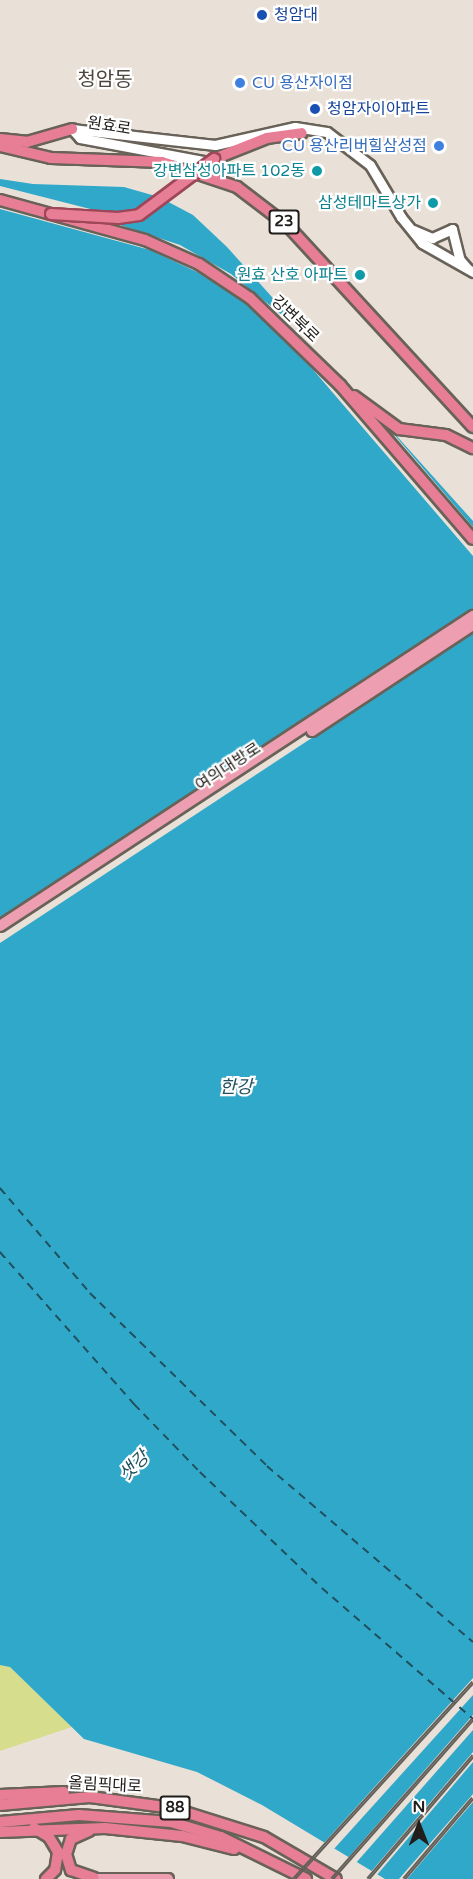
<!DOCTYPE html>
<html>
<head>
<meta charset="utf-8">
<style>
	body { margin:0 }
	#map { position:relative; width:473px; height:1879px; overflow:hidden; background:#e9e1d7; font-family:"Varela Round","Noto Sans KR",sans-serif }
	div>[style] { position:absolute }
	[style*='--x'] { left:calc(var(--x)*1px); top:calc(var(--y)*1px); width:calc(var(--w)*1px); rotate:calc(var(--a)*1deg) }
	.green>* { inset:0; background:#d6dd8d }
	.water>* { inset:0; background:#30a8c9 }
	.pier>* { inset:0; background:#e9e1d7 }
	.ferry>* { height:1.5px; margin-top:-0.75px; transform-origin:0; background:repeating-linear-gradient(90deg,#20505e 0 8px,transparent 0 14px) }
	.roads { filter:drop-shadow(2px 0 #696259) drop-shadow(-2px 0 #696259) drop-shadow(0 2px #696259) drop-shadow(0 -2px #696259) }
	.secondary>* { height:9px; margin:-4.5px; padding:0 4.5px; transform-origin:4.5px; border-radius:4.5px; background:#fff }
	.primary>* { height:10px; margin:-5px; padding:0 5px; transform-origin:5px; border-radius:5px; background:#ed9eb0 }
	.trunk>* { height:10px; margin:-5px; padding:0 5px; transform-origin:5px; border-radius:5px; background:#e77e96 }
	.rail>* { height:4px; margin-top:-2px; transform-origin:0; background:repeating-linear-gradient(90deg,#fff 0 4.5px,#635f59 0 9px); box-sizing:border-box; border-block:2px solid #635f59 }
	.bridges { filter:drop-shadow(2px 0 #9d4759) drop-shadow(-2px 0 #9d4759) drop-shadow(0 2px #9d4759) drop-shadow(0 -2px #9d4759) }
	.trunk-bridge>* { height:10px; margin:-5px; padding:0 5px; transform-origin:5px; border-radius:5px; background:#e77e96 }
	.dots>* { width:16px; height:16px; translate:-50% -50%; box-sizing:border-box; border:3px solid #fff; border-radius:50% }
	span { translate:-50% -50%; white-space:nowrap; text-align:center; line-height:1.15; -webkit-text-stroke:4.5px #fff; paint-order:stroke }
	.shield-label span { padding:2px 4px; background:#fff; border:2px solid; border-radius:4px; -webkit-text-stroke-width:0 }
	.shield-label { font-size:15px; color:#201d1a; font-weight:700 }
	.transit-label { font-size:16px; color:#164399 }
	.left { translate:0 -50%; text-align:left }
	.shop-label { font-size:16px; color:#366cbe }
	.right { translate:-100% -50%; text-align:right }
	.street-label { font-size:16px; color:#201d1a }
	.culture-label { font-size:16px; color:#0d838f }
	.water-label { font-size:18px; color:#20505e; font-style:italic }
	.quarter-label { font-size:20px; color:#4c463e }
	.north { position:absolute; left:389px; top:1795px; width:60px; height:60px; -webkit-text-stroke:4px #fff; paint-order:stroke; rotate:0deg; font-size:16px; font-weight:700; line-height:24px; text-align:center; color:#201d1a }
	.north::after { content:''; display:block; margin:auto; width:21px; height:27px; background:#201d1a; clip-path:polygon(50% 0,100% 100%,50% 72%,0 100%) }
</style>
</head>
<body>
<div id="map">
	<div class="green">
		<i style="clip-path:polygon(0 1653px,10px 1667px,72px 1727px,0 1751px)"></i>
	</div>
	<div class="water">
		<i style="clip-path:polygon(0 179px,33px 184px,124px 187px,159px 197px,193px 215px,227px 247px,473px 521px,473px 1879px,385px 1879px,262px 1805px,197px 1772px,84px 1739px,10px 1667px,0 1665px)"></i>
	</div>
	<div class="pier">
		<i style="clip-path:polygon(0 186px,106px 213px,133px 213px,165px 196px,171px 199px,145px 215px,99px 218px,180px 245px,231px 274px,288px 320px,293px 315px,384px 416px,381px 419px,473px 527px,473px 556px,297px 351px,244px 302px,197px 272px,150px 250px,0 209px)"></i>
		<i style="clip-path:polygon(473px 609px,473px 632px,0 943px,0 918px)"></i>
		<i style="clip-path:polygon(473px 1678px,473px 1695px,333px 1850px,323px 1844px)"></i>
		<i style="clip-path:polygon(473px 1715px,473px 1730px,355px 1864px,347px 1859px)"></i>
		<i style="clip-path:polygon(473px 1752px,473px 1762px,376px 1876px,370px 1873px)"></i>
		<i style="clip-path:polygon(473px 1794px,473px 1802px,407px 1879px,399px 1879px)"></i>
	</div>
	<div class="ferry">
		<i style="--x:0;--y:1188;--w:138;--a:49.4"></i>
		<i style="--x:90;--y:1293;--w:248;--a:44.3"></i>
		<i style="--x:267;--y:1466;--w:271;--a:40.5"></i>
		<i style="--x:0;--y:1252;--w:203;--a:48.6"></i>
		<i style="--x:134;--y:1404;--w:95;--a:45.9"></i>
		<i style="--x:200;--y:1472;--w:168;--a:43.6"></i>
		<i style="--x:322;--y:1588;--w:200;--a:40.9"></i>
	</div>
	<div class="roads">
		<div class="secondary">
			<i style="--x:72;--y:129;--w:144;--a:6.4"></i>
			<i style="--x:215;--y:145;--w:82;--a:-12.7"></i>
			<i style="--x:295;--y:127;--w:32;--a:9"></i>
			<i style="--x:327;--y:132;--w:54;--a:37.5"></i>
			<i style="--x:370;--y:165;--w:61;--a:59.2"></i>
			<i style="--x:401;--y:217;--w:33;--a:51"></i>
			<i style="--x:422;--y:243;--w:59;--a:29.6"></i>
			<i style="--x:72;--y:129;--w:12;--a:48"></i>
			<i style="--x:80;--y:138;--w:136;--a:10.6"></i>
			<i style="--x:413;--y:230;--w:21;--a:23"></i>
			<i style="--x:432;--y:238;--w:22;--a:-24"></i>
			<i style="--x:452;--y:229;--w:32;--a:76"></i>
			<i style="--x:460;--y:260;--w:11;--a:49"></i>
		</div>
		<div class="primary">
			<i style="--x:312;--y:731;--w:193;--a:-33.4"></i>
			<i style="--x:0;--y:926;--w:566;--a:-33.24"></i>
			<i style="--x:89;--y:1879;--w:79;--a:0"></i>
		</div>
		<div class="trunk">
			<i style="--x:0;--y:139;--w:27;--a:6"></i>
			<i style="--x:27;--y:142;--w:47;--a:-16.1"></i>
			<i style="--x:0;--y:146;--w:52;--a:13.2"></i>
			<i style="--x:51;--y:158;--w:111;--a:2.1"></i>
			<i style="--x:162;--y:162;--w:79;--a:18.4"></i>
			<i style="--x:237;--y:187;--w:64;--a:37.4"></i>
			<i style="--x:288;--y:226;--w:273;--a:47.4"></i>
			<i style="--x:214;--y:159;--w:57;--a:-21.6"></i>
			<i style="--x:267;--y:138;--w:35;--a:-8"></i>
			<i style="--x:0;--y:200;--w:150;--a:15.4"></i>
			<i style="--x:145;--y:240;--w:59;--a:24"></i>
			<i style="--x:199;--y:264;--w:61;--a:33.7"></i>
			<i style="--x:250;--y:298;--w:125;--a:44"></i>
			<i style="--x:340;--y:385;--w:203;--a:49.2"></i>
			<i style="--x:354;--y:396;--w:56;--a:36.3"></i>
			<i style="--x:399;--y:429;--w:47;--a:7.3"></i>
			<i style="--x:446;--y:435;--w:30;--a:26"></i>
			<i style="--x:0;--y:1795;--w:64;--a:-2.7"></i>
			<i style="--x:0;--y:1805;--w:90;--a:-5.1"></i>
			<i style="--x:90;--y:1797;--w:83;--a:7.6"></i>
			<i style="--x:172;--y:1808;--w:96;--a:17.5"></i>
			<i style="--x:264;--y:1837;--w:83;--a:30.3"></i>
			<i style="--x:0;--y:1822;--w:79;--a:-5.1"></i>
			<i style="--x:79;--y:1815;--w:92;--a:4.4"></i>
			<i style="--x:171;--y:1822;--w:52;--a:16.7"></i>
			<i style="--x:221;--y:1837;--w:95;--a:26.3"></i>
			<i style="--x:34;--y:1828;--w:17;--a:31"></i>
			<i style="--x:49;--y:1837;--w:17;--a:59"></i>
			<i style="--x:58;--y:1852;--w:18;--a:99"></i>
			<i style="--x:55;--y:1870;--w:13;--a:135"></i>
			<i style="--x:89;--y:1831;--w:20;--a:156"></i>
			<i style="--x:71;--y:1839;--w:16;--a:108"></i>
			<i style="--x:66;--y:1854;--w:17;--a:73"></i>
			<i style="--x:71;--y:1870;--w:24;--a:19"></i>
			<i style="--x:0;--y:1832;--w:105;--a:-2.2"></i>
			<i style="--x:105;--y:1828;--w:77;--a:5.9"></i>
			<i style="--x:182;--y:1836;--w:54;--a:14"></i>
		</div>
	</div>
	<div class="rail">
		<i style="--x:294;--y:1879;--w:266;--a:-47.7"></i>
		<i style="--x:332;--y:1879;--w:213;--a:-48.6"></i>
		<i style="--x:368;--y:1879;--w:162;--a:-49.5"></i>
		<i style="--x:404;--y:1879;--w:106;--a:-49.6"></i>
	</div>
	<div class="bridges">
		<div class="trunk-bridge">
			<i style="--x:51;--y:214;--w:67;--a:3.4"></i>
			<i style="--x:118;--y:218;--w:21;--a:-8"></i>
			<i style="--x:139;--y:215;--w:94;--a:-36.7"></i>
		</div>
	</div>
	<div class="dots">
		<i style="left:262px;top:15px;background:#1a4fb4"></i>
		<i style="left:240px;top:83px;background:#3f7fe0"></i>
		<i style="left:315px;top:109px;background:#1a4fb4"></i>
		<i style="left:439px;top:146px;background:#3f7fe0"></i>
		<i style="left:317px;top:171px;background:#0f9aa8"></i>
		<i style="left:433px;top:203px;background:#0f9aa8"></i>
		<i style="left:360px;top:275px;background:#0f9aa8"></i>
	</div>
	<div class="shield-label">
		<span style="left:284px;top:222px">23</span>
		<span style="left:175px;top:1808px">88</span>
	</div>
	<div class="transit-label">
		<span class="left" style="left:274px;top:15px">청암대</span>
		<span class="left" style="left:327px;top:109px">청암자이아파트</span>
	</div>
	<div class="shop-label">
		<span class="left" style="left:252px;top:83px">CU 용산자이점</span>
		<span class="right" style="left:427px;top:146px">CU 용산리버힐삼성점</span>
	</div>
	<div class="street-label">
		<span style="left:109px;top:126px;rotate:9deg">원효로</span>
		<span style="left:295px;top:319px;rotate:44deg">강변북로</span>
		<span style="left:228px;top:767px;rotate:-33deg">여의대방로</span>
		<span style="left:105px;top:1785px;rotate:3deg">올림픽대로</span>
	</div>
	<div class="culture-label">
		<span class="right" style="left:305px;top:171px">강변삼성아파트 102동</span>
		<span class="right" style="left:421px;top:203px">삼성테마트상가</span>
		<span class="right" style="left:348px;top:275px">원효 산호 아파트</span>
	</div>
	<div class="water-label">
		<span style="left:236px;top:1087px">한강</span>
		<span style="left:134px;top:1466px;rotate:-44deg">샛강</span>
	</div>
	<div class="quarter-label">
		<span style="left:105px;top:80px">청암동</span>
	</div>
	<div class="north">N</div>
</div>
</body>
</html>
